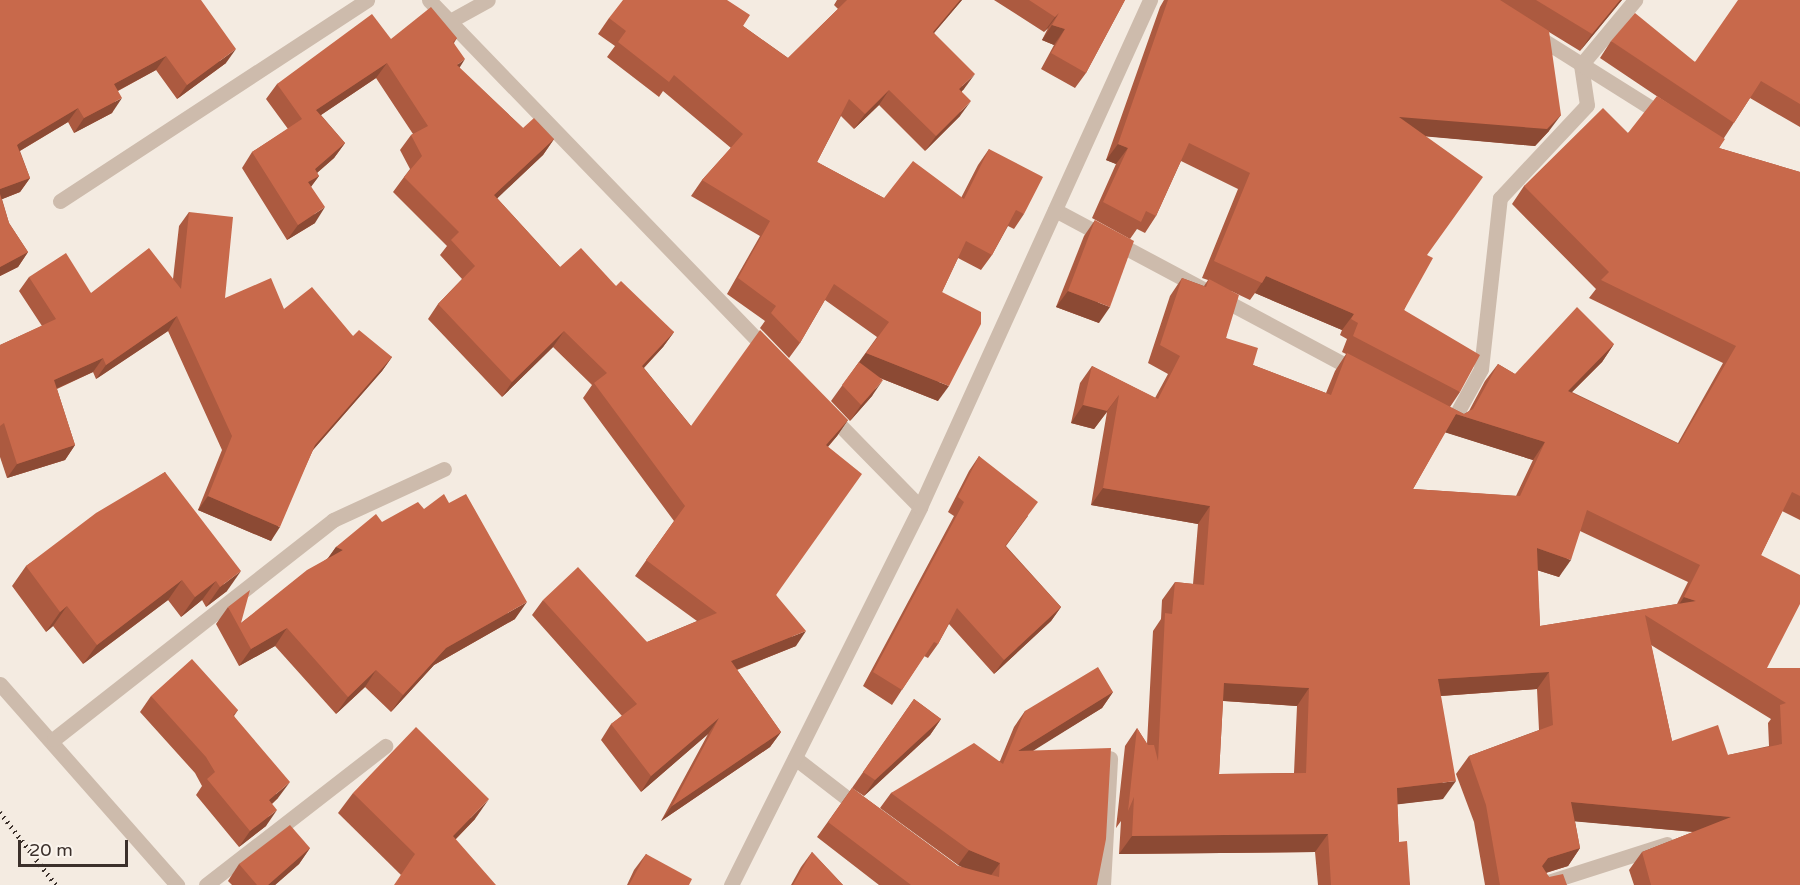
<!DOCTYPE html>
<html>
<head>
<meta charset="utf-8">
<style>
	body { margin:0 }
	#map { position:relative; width:1800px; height:885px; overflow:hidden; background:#f4ebe1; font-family:"Varela Round",sans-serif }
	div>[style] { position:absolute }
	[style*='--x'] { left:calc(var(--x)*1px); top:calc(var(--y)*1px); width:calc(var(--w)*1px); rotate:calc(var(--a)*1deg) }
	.lane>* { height:15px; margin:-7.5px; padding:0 7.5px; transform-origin:7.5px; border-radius:7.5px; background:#cdbbac }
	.street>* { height:15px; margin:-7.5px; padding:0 7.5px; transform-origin:7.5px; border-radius:7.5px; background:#cdbbac }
	.rail>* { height:4.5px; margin-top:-2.25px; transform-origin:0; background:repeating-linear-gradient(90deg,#3b302b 0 1.5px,transparent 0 6px) }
	.wall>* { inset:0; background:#ac5a40 }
	.shaded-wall>* { inset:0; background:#8c4a34 }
	.building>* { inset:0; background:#c8694b }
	span { translate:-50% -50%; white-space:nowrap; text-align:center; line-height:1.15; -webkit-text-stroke:5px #fbf5ee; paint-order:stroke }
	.scale { position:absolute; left:18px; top:840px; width:110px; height:27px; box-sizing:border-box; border:3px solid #3b302b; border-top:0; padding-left:8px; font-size:18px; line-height:21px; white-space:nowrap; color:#3b302b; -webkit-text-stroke:4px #fbf5ee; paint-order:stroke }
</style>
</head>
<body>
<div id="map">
	<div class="lane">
		<i style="--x:450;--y:21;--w:43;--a:-28.9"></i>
		<i style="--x:1055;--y:210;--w:344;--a:28.1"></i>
		<i style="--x:1447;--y:419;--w:6;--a:31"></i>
		<i style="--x:1452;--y:422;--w:60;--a:-61.3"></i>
		<i style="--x:1481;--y:369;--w:172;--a:-83.7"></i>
		<i style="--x:1500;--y:198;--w:127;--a:-46.9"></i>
		<i style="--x:1587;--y:105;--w:40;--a:-98.5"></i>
		<i style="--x:1581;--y:65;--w:85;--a:-50.3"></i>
		<i style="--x:206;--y:885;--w:227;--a:-37.8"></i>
	</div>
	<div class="street">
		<i style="--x:429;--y:0;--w:489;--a:46"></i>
		<i style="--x:1535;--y:35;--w:152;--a:32.1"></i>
		<i style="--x:60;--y:201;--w:367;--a:-33.2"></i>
		<i style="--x:829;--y:414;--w:130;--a:45.6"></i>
		<i style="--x:0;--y:684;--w:268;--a:48.6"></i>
		<i style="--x:54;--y:739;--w:355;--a:-38.1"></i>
		<i style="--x:333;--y:520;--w:122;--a:-24.7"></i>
		<i style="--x:795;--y:758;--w:83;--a:37.7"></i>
		<i style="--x:731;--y:885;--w:423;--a:-63.4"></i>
		<i style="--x:920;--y:507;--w:557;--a:-65.6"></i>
		<i style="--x:1103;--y:885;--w:127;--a:-86.8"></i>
		<i style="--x:1539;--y:885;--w:134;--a:-17.8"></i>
	</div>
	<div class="rail">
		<i style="--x:0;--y:812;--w:92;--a:52.5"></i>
	</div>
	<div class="wall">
		<i style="clip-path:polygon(0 0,226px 63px,177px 99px,156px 70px,118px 91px,112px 113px,74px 133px,68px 122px,20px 151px,30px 178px,20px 192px,2px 199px,9px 223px,28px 252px,18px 267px,0 276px)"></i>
		<i style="clip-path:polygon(837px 0,962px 0,934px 33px,964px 89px,962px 91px,960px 116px,925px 151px,879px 105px,854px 129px,841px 116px,817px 162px,884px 198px,961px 198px,978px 165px,989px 149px,1024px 214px,1014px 229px,1008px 226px,992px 255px,981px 270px,958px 258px,942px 292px,938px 401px,880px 378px,872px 396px,850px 421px,831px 401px,877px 337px,825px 300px,800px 343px,789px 358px,760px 328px,765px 321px,727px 294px,760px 236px,691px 196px,702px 180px,731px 148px,663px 91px,659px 97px,607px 57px,615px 46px,598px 34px,609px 18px,743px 26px,788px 58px,838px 9px,834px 5px)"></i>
		<i style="clip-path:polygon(994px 0,1125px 0,1086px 73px,1075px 88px,1041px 69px,1054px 45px,1042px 40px,1048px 28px,1044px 32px)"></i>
		<i style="clip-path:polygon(evenodd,1164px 0,1622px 0,1580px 51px,1549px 32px,1549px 131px,1535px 146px,1426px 136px,1427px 255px,1404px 310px,1460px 392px,1450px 407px,1464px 414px,1469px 411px,1485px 381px,1498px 364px,1515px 374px,1614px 344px,1602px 362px,1572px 392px,1678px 443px,1723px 363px,1589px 298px,1596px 289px,1512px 204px,1524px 186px,1628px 133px,1670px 105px,1600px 58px,1611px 41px,1695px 62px,1800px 0,1800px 127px,1750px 98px,1724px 138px,1719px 148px,1800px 172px,1800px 520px,1782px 511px,1761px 555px,1767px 668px,1800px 668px,1800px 885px,1634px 885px,1629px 870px,1642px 852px,1693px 832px,1575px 821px,1580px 848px,1568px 866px,1546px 873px,1549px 877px,1567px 885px,1485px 885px,1474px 822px,1456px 774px,1469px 756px,1539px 730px,1537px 689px,1441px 696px,1443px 799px,1397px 804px,1399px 842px,1410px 885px,1318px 885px,1315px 852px,1119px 854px,1121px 821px,1116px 828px,1125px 746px,1137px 728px,1147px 744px,1153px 631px,1161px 619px,1162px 600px,1175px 582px,1193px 584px,1198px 524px,1091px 505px,1107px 412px,1094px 429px,1071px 423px,1080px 383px,1092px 366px,1155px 398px,1168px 374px,1148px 363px,1170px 296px,1182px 278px,1204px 286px,1208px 280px,1202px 278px,1238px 189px,1181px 161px,1156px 216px,1145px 233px,1137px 229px,1130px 239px,1092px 218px,1116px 164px,1106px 160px,1160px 7px,1164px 0,1231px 291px,1250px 300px,1255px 293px,1342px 330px,1340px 335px,1347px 339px,1342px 352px,1346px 354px,1335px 371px,1326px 393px,1253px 365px,1226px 338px,1231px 291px,1164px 0,1445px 432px,1533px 460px,1516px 496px,1413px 489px,1445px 432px,1164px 0,1580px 531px,1688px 582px,1677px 604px,1540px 626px,1537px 570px,1559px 577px,1580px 531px,1164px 0,1651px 645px,1771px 719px,1768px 723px,1769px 746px,1728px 755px,1672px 741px,1651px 645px,1164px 0,1223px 701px,1297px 706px,1294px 773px,1219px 774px,1223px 701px)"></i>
		<i style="clip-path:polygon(457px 38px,454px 43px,459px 68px,523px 128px,554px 139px,543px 155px,497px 198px,560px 267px,616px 286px,674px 332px,663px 347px,644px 368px,691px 426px,848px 420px,837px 436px,828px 447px,776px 595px,796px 646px,737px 670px,781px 732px,770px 747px,661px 821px,708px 734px,641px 792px,601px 740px,611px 724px,622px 716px,532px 615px,543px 600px,647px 642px,697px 621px,635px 576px,674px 521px,583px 398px,592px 385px,553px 347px,502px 397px,428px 319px,438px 304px,462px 279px,440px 255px,447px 246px,393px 192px,404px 177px,410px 169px,400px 150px,411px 135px,413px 134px,376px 78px,321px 115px,345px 143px,334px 158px,317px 173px,319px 176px,311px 186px,315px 223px,287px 240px,242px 168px,252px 152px,288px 129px,266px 99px,277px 84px,391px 39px)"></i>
		<i style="clip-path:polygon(189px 212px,225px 298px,284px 309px,353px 336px,392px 357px,382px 371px,313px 450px,271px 541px,198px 510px,222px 450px,168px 331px,96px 379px,93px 372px,57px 389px,75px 445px,65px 460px,7px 478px,0 457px,0 345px,42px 326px,19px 291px,29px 277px,91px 293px,173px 279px,179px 226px)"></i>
		<i style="clip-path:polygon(1095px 220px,1099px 323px,1056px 307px,1084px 236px)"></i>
		<i style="clip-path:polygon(979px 456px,1028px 516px,1006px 546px,1061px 607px,1051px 621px,994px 674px,949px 624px,938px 644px,928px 658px,924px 656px,892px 705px,863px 686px,954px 516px,948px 512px,969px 471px)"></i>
		<i style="clip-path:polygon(165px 472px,227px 591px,206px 607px,202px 600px,181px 617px,168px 600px,83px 664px,53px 626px,46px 632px,12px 586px,26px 566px)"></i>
		<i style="clip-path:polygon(382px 522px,515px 619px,434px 665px,391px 712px,365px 687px,336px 714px,275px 646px,239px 666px,216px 624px,228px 607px,241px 623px,328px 558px,336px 547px)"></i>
		<i style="clip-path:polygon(1113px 692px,1102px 708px,1033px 750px,1097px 885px,879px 885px,817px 837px,852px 788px,958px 866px,962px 867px,958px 865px,880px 808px,891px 793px,1000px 761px,1014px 727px,1025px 711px)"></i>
		<i style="clip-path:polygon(151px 696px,238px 710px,234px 716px,278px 798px,272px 804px,266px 826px,239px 847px,196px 795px,202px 786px,195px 773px,140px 712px)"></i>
		<i style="clip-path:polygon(914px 699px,941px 719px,930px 735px,864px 796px,852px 788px)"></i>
		<i style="clip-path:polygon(353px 793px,475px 819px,456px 839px,401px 875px,338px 813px)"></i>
		<i style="clip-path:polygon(310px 848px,299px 864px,275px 885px,232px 885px,228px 881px,239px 864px)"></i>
		<i style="clip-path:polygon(812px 852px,843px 885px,791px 885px,801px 867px)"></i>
		<i style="clip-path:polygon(646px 854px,689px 885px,627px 885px,634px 870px)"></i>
	</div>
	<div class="shaded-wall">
		<i style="clip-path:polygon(960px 0,962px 0,922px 47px,933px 32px)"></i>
		<i style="clip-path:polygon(1620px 0,1622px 0,1580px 51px,1592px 34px)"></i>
		<i style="clip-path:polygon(1059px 13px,1048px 28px,1044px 32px,1055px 17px)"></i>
		<i style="clip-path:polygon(1052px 25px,1065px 29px,1054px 45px,1042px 40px)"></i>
		<i style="clip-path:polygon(236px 49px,226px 63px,177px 99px,187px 85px)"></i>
		<i style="clip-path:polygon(166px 56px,156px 70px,104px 98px,114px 84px)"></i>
		<i style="clip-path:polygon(465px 59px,455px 75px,457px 65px)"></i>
		<i style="clip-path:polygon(387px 63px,376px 78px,306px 125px,316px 110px)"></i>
		<i style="clip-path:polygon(975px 74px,964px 89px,948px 104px,959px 89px)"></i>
		<i style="clip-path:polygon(889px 90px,879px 105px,854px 129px,865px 114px)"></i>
		<i style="clip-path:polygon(122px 98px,112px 113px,74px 133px,84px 118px)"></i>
		<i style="clip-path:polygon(971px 101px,960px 116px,925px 151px,936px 136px)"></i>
		<i style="clip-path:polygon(78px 108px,68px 122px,11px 156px,17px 145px,21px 142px)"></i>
		<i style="clip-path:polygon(1561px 115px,1549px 131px,1535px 146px,1387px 133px,1399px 117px)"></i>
		<i style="clip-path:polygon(554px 139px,543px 155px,484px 211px,494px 195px)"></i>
		<i style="clip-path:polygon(345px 143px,334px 158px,304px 184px,315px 169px)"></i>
		<i style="clip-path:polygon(1118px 144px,1128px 148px,1116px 164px,1106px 160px)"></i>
		<i style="clip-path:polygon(319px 176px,308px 191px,308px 182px)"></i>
		<i style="clip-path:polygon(30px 178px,20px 192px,0 200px,0 189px)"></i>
		<i style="clip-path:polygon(325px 207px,315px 223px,287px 240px,298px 225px)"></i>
		<i style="clip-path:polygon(28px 252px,18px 267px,0 276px,0 267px)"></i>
		<i style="clip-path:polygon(1266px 276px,1354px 314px,1342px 330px,1255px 293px)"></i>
		<i style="clip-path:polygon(1068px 291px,1110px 307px,1099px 323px,1056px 307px)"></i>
		<i style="clip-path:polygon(177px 316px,168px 331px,96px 379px,106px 365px)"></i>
		<i style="clip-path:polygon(564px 331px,553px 347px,502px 397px,512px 382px)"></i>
		<i style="clip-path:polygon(674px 332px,663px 347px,631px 381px,642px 366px)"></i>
		<i style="clip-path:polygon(1614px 344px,1602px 362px,1556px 408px,1568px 391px)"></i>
		<i style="clip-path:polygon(866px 353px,949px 386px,938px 401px,855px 368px)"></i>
		<i style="clip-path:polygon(392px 357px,382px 371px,305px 459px,315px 445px)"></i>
		<i style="clip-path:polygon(103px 358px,93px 372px,44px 394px,54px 380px)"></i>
		<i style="clip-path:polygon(883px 380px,872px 396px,850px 421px,861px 405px)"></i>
		<i style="clip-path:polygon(1119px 395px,1094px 429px,1071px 423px,1083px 405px)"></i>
		<i style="clip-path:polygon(1456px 414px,1545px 442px,1533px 460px,1444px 432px)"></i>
		<i style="clip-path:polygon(848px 420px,837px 436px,815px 461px,826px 445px)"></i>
		<i style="clip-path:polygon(75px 445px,65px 460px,7px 478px,17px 464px)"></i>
		<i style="clip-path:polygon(1103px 488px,1210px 506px,1198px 524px,1091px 505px)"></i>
		<i style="clip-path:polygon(208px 496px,280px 527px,271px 541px,198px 510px)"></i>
		<i style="clip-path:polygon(336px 547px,343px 550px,324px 564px)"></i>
		<i style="clip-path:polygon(1537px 548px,1571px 560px,1559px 577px,1524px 566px)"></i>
		<i style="clip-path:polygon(241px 571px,227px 591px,206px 607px,220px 587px)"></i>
		<i style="clip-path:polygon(182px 580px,168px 600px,83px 664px,97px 645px)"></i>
		<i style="clip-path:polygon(216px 581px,202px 600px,181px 617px,195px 597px)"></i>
		<i style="clip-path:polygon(1684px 597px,1696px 601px,1672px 615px)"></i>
		<i style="clip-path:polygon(527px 602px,515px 619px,434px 665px,391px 712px,403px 695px,446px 648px)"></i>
		<i style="clip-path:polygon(67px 606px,53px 626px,46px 632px,60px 612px)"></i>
		<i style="clip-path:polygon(1061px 607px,1051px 621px,994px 674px,1004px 660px)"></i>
		<i style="clip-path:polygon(287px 628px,275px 646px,239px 666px,251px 649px)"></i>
		<i style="clip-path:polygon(806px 631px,796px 646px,720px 676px,731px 661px)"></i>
		<i style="clip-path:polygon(376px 670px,365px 687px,336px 714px,348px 697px)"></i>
		<i style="clip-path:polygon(1549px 672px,1537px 689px,1426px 697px,1438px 679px)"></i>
		<i style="clip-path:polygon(1224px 683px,1309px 688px,1297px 706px,1211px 700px)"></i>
		<i style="clip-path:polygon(1113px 692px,1102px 708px,1007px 767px,1018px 751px)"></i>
		<i style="clip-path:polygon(719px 718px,708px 734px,641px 792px,651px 776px)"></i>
		<i style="clip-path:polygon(941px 719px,930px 735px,864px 796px,875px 780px)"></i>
		<i style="clip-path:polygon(781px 732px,770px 747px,661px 821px,672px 806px)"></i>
		<i style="clip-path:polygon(1456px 781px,1443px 799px,1384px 806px,1397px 788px)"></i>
		<i style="clip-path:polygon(290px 782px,278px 798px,258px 816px,269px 800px)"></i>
		<i style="clip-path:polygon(489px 799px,475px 819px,439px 856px,453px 836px)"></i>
		<i style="clip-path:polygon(1571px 802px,1731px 817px,1719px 834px,1559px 820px)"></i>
		<i style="clip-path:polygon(277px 810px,266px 826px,239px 847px,250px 831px)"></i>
		<i style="clip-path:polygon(1328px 834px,1315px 852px,1119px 854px,1132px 836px)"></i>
		<i style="clip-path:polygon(310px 848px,299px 864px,275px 885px,268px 885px)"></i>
		<i style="clip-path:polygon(1580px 848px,1568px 866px,1535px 876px,1529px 884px,1548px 858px)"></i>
		<i style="clip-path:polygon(969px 850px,1000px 863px,989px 878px,958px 865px)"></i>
	</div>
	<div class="building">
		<i style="clip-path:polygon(0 0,201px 0,236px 49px,187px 85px,166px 56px,114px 84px,122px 98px,84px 118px,78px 108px,21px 142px,17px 145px,30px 178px,0 189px)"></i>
		<i style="clip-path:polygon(623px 0,727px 0,750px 15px,743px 26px,788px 58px,847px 0,960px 0,933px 32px,975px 74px,959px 89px,971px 101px,936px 136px,889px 90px,865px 114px,849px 99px,817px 162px,884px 198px,913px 161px,964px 199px,989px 149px,1043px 177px,1024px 214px,1016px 210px,992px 255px,966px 241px,942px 292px,981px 312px,981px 324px,949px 386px,866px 353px,889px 322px,834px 284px,800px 343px,771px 313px,776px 306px,738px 278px,770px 221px,702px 180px,743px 134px,674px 75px,669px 82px,618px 42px,626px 31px,609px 18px)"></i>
		<i style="clip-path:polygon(1029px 0,1125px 0,1086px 73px,1051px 53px,1065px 29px,1052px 25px,1059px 13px,1055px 17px)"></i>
		<i style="clip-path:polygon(1168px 0,1500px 0,1549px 31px,1561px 115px,1547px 129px,1399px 117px,1483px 177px,1427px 255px,1433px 258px,1404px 310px,1480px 355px,1460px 392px,1353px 336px,1358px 323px,1351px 319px,1354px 314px,1266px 276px,1262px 283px,1214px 261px,1250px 173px,1189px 143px,1156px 216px,1146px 211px,1141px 222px,1103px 202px,1128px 148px,1118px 144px)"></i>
		<i style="clip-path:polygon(1536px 0,1620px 0,1592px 34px)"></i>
		<i style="clip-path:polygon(1738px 0,1800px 0,1800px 104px,1761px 81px,1734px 123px,1611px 41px,1635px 13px,1695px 62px)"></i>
		<i style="clip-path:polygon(431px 7px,457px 38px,453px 42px,465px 59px,457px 65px,523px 128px,534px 118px,554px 139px,494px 195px,560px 267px,581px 248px,616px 286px,621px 281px,674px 332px,642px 366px,691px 426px,760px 330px,848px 420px,826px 445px,862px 474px,776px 595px,806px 631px,731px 661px,781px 732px,672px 806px,719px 718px,651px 776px,611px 724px,637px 704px,543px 600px,578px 567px,647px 642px,717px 613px,646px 560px,685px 506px,594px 383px,607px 373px,564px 331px,512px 382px,438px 304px,475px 266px,451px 240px,459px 232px,404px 177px,422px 156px,411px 135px,428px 126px,387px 63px,316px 110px,345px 143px,315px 169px,319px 176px,308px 182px,325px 207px,298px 225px,252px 152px,302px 119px,277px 84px,372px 14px,391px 39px)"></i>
		<i style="clip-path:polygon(evenodd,1657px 96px,1725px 139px,1719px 148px,1800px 172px,1800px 496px,1792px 492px,1761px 555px,1800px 575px,1800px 604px,1767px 668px,1800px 668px,1800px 885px,1651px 885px,1642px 852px,1731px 817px,1571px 802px,1580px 848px,1548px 858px,1542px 866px,1549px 877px,1563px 874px,1567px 885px,1500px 885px,1486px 805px,1469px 756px,1553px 725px,1549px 672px,1438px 679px,1456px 781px,1397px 788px,1399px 842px,1407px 841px,1410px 885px,1331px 885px,1328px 834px,1132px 836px,1134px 797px,1128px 811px,1137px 728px,1148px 745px,1154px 745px,1158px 761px,1165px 613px,1172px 614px,1175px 582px,1204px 585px,1210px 506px,1103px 488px,1119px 395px,1107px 411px,1083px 405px,1092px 366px,1158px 399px,1180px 356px,1160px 345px,1182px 278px,1206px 287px,1209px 279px,1239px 295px,1226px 338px,1258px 348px,1253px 365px,1331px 395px,1347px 353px,1464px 414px,1473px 409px,1498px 364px,1515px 374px,1577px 307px,1614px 344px,1568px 391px,1679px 444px,1736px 346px,1601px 280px,1609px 272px,1524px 186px,1603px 108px,1628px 133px,1657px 96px,1456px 414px,1545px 442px,1520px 496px,1413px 489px,1456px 414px,1657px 96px,1587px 510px,1700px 565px,1684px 597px,1696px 601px,1540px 626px,1537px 548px,1571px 560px,1587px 510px,1657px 96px,1645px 615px,1786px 703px,1780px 705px,1782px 744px,1728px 755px,1718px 725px,1672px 741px,1645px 615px,1657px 96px,1224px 683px,1309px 688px,1306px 773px,1219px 774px,1224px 683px)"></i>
		<i style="clip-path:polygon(0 194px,9px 223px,28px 252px,0 267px)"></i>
		<i style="clip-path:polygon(189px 212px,233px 217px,225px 298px,271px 278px,284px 309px,312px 287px,353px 336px,359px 330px,392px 357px,315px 445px,280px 527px,208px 496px,232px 436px,177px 316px,106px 365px,103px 358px,54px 380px,75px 445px,17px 464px,4px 423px,0 426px,0 345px,56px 319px,29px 277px,66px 253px,91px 293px,149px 248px,181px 289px)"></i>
		<i style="clip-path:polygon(1095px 220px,1134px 241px,1110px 307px,1068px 291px)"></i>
		<i style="clip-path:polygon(859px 362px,883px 380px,861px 405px,842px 385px)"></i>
		<i style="clip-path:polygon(979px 456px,1038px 502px,1005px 546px,1061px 607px,1004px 660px,957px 608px,938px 644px,934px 642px,902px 690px,873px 672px,964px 502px,958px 497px)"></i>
		<i style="clip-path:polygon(165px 472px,241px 571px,220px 587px,216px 581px,195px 597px,182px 580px,97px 645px,67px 606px,60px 612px,26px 566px,96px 513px)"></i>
		<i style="clip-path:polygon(444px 494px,449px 503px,466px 494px,527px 602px,446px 648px,403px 695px,376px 670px,348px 697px,287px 628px,251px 649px,228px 607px,250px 590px,241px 623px,307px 570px,343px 550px,336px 547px,376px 514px,382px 522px,418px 502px,424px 509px)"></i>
		<i style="clip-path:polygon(192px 659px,238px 710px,233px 715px,290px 782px,269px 800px,277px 810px,250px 831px,207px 779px,215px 772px,206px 757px,151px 696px)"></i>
		<i style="clip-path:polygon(1098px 667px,1113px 692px,1018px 751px,1111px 748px,1106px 839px,1097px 885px,911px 885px,828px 822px,852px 788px,958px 866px,999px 877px,1000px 863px,969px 850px,891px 793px,974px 743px,1003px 764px,1025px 711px)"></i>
		<i style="clip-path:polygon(914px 699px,941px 719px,875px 780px,863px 772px)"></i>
		<i style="clip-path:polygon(416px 727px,489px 799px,453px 836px,496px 885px,394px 885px,415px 854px,353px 793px)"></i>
		<i style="clip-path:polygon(290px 825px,310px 848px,268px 885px,257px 885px,239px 864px)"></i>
		<i style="clip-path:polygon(812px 852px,843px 885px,793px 885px)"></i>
		<i style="clip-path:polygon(646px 854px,692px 879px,689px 885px,629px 885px)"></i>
	</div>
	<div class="scale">20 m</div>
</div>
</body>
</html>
